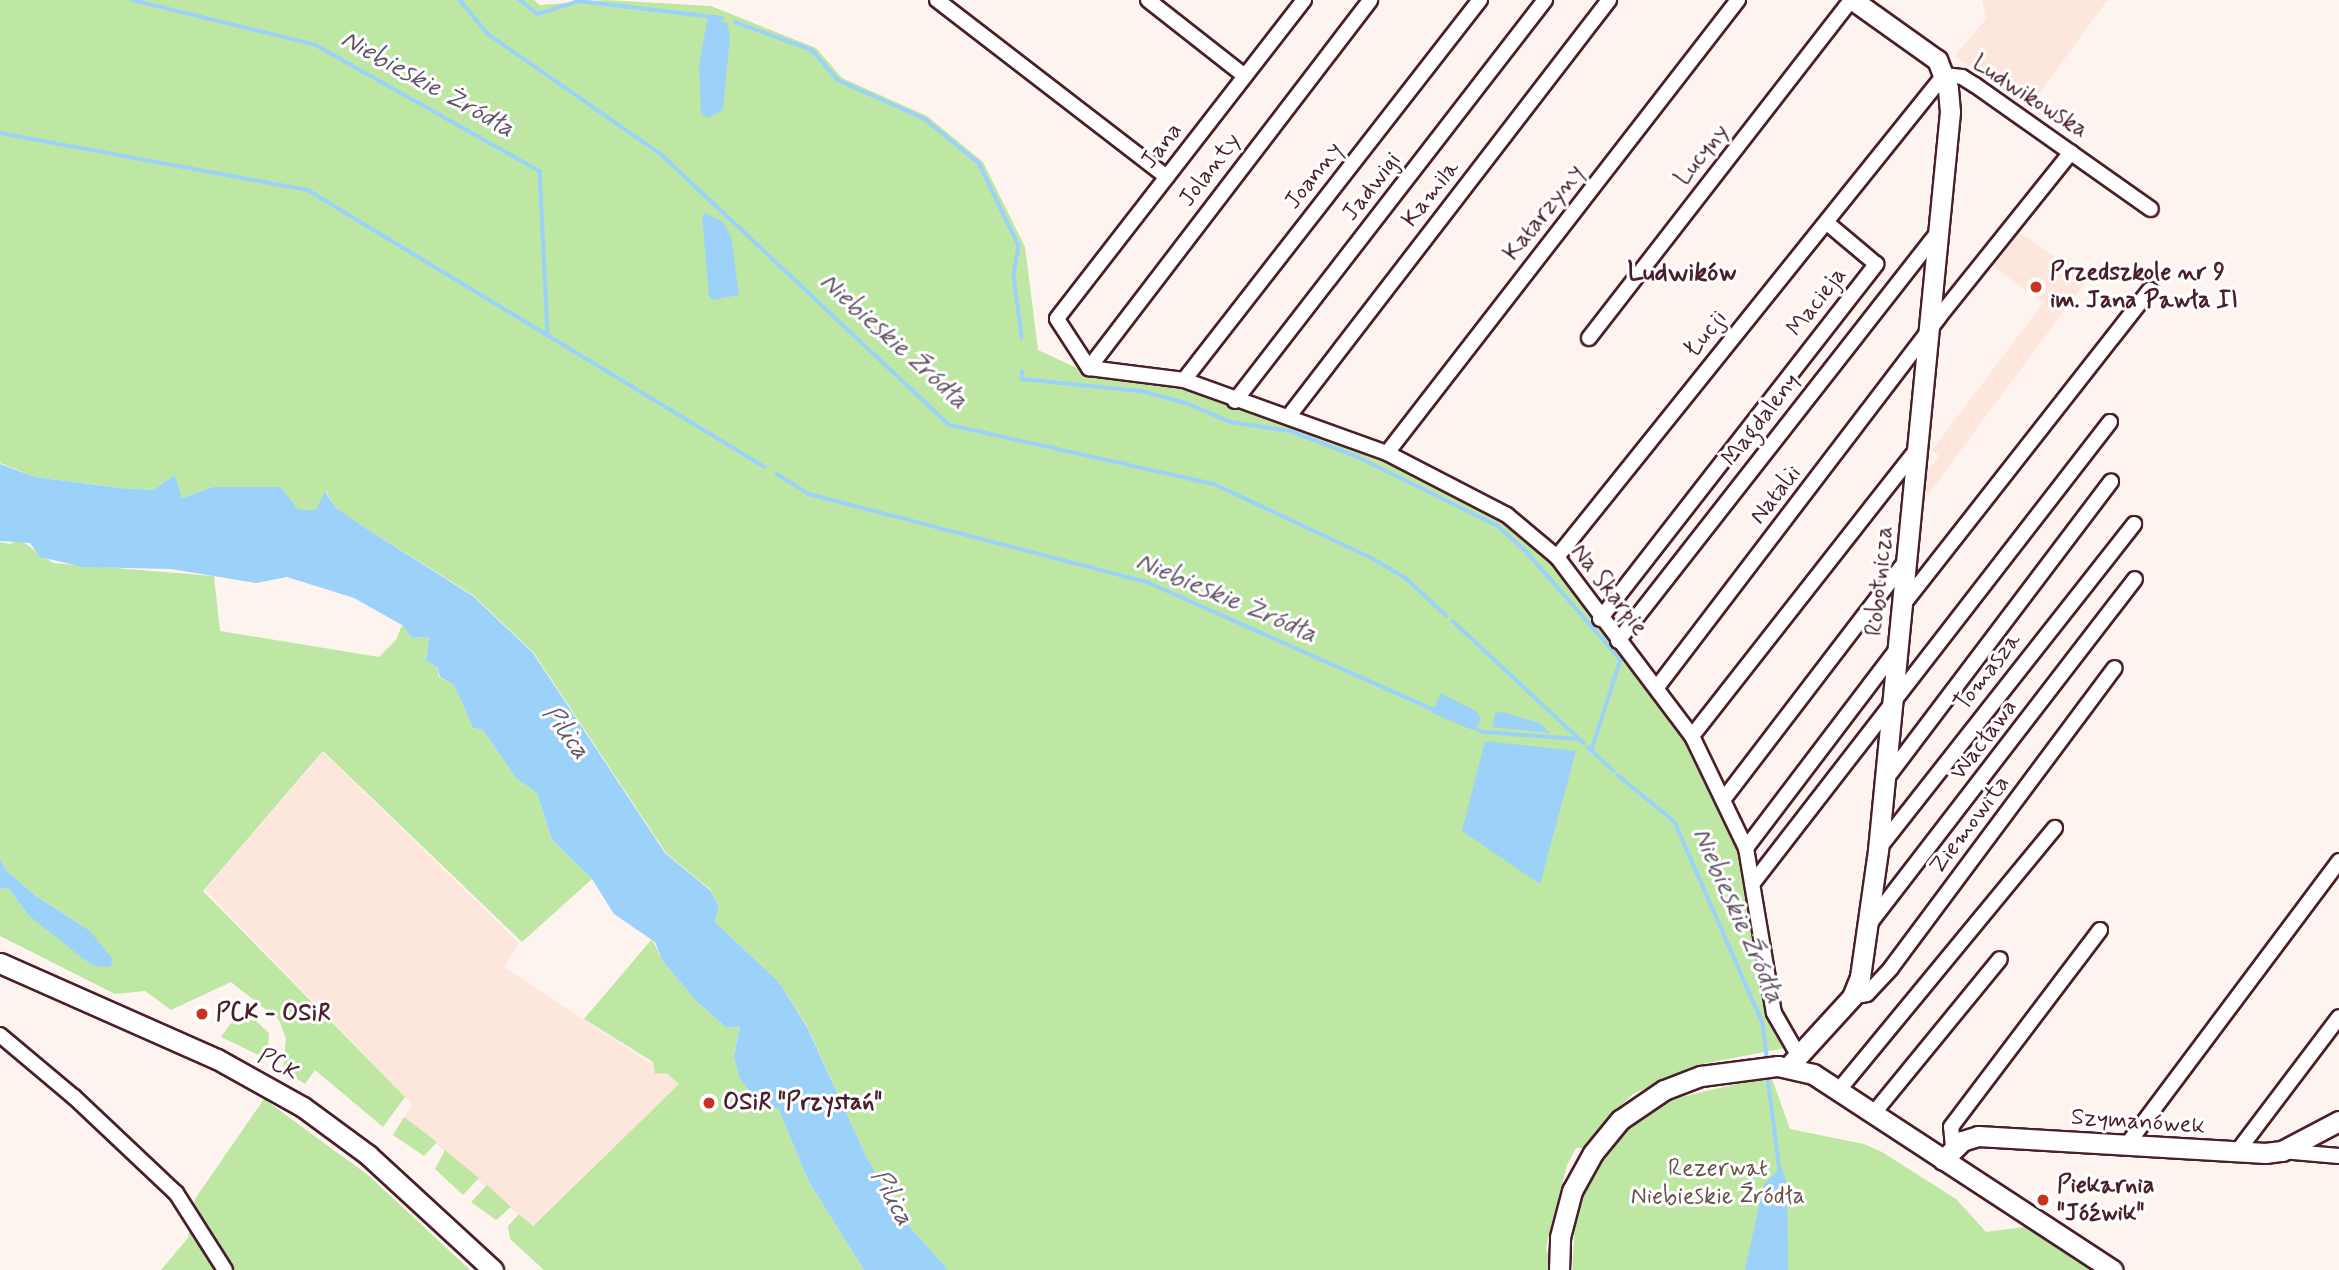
<!DOCTYPE html>
<html>
<head>
<meta charset="utf-8">
<style>
	body { margin:0 }
	#map { position:relative; width:2339px; height:1270px; overflow:hidden; background:#fef4ef; font-family:Mynerve,sans-serif }
	div>[style] { position:absolute }
	[style*='--x'] { left:calc(var(--x)*1px); top:calc(var(--y)*1px); width:calc(var(--w)*1px); rotate:calc(var(--a)*1deg) }
	.built>* { inset:0; background:#fde6db }
	.green>* { inset:0; background:#bee7a3 }
	.water>* { inset:0; background:#9cd1fa }
	.stream>* { height:3.5px; margin:-1.75px; padding:0 1.75px; transform-origin:1.75px; border-radius:1.75px; background:#9cd1fa }
	.roads { filter:drop-shadow(2px 0 #4a1f2b) drop-shadow(-2px 0 #4a1f2b) drop-shadow(0 2px #4a1f2b) drop-shadow(0 -2px #4a1f2b) }
	.street>* { height:14px; margin:-7px; padding:0 7px; transform-origin:7px; border-radius:7px; background:#fff }
	.secondary>* { height:19px; margin:-9.5px; padding:0 9.5px; transform-origin:9.5px; border-radius:9.5px; background:#fff }
	.dots>* { width:19px; height:19px; translate:-50% -50%; box-sizing:border-box; border:4px solid #fff; border-radius:50% }
	span { translate:-50% -50%; white-space:nowrap; text-align:center; line-height:1.15; -webkit-text-stroke:6px #fff; paint-order:stroke }
	.street-label { font-size:24px; color:#4a1f2b }
	.poi-label { font-size:24px; color:#4a1f2b; font-weight:700 }
	.left { translate:0 -50%; text-align:left }
	.park-label { font-size:24px; color:#675149 }
	.water-label { font-size:26px; color:#635469; font-style:italic }
	.neighbourhood-label { font-size:26px; color:#4a1f2b; font-weight:700 }
</style>
</head>
<body>
<div id="map">
	<div class="built">
		<i style="clip-path:polygon(1982px 0,2113px 0,2107px 1px,2028px 108px,1955px 56px,1986px 19px)"></i>
		<i style="clip-path:polygon(2015px 229px,2087px 280px,1926px 497px,1926px 473px,1939px 456px,1932px 450px,2043px 303px,1988px 262px)"></i>
		<i style="clip-path:polygon(323px 752px,519px 943px,504px 967px,680px 1083px,532px 1226px,404px 1117px,412px 1104px,205px 890px)"></i>
	</div>
	<div class="green">
		<i style="clip-path:polygon(0 0,534px 0,540px 5px,606px 0,711px 6px,816px 48px,842px 78px,927px 116px,983px 162px,1025px 247px,1038px 350px,1088px 373px,1157px 375px,1389px 459px,1492px 511px,1520px 530px,1553px 565px,1691px 741px,1742px 850px,1785px 1048px,1697px 1065px,1633px 1094px,1613px 1113px,1584px 1148px,1576px 1148px,1567px 1165px,1546px 1248px,1552px 1270px,948px 1270px,902px 1218px,867px 1158px,807px 1026px,779px 982px,715px 922px,719px 906px,711px 890px,666px 853px,534px 653px,473px 595px,364px 527px,335px 507px,326px 491px,316px 510px,297px 510px,281px 487px,213px 487px,182px 498px,175px 475px,153px 490px,120px 488px,35px 477px,0 463px)"></i>
		<i style="clip-path:polygon(20px 540px,53px 563px,214px 576px,220px 631px,379px 657px,396px 640px,402px 625px,412px 638px,429px 637px,426px 661px,437px 667px,439px 677px,454px 685px,473px 728px,483px 730px,516px 778px,537px 793px,552px 840px,592px 879px,522px 942px,323px 751px,203px 891px,405px 1097px,383px 1127px,315px 1070px,305px 1084px,283px 1070px,286px 1039px,279px 1020px,231px 982px,171px 1010px,145px 991px,115px 994px,0 936px,0 889px,8px 888px,29px 916px,95px 966px,89px 930px,36px 896px,6px 870px,0 859px,0 542px,10px 544px)"></i>
		<i style="clip-path:polygon(652px 939px,662px 960px,696px 1001px,727px 1028px,740px 1027px,734px 1056px,778px 1108px,809px 1182px,864px 1270px,544px 1270px,510px 1239px,508px 1226px,519px 1214px,533px 1226px,679px 1084px,666px 1073px,655px 1074px,653px 1062px,584px 1019px)"></i>
		<i style="clip-path:polygon(244px 1019px,256px 1021px,269px 1033px,267px 1059px,221px 1037px,231px 1023px)"></i>
		<i style="clip-path:polygon(1771px 1076px,1790px 1129px,1864px 1144px,1882px 1152px,1956px 1199px,1986px 1232px,2025px 1227px,2092px 1270px,1572px 1270px,1575px 1224px,1584px 1192px,1609px 1149px,1638px 1120px,1668px 1100px)"></i>
		<i style="clip-path:polygon(264px 1099px,368px 1175px,470px 1270px,161px 1270px,188px 1238px,195px 1199px)"></i>
		<i style="clip-path:polygon(404px 1117px,437px 1142px,424px 1156px,393px 1135px)"></i>
		<i style="clip-path:polygon(445px 1150px,479px 1178px,463px 1195px,435px 1169px)"></i>
		<i style="clip-path:polygon(487px 1185px,511px 1207px,496px 1220px,471px 1202px)"></i>
	</div>
	<div class="water">
		<i style="clip-path:polygon(708px 16px,727px 23px,730px 35px,723px 110px,708px 118px,701px 114px,699px 66px)"></i>
		<i style="clip-path:polygon(706px 213px,724px 223px,731px 236px,739px 295px,713px 300px,709px 296px,702px 216px)"></i>
		<i style="clip-path:polygon(0 464px,35px 477px,120px 488px,153px 490px,175px 475px,182px 498px,213px 487px,281px 487px,298px 510px,316px 510px,325px 491px,335px 507px,364px 527px,473px 596px,533px 653px,665px 853px,711px 891px,719px 906px,715px 922px,779px 982px,807px 1027px,867px 1158px,902px 1218px,948px 1270px,864px 1270px,809px 1182px,778px 1108px,765px 1109px,740px 1079px,734px 1056px,740px 1027px,727px 1028px,696px 1001px,662px 960px,655px 942px,614px 914px,592px 879px,552px 840px,537px 793px,516px 778px,483px 730px,473px 728px,454px 685px,440px 677px,437px 667px,426px 661px,429px 637px,412px 638px,402px 625px,354px 598px,287px 577px,256px 583px,171px 569px,83px 567px,40px 557px,30px 543px,0 541px)"></i>
		<i style="clip-path:polygon(1441px 693px,1476px 711px,1481px 718px,1477px 727px,1470px 729px,1432px 713px)"></i>
		<i style="clip-path:polygon(1501px 712px,1540px 723px,1550px 733px,1492px 727px,1495px 713px)"></i>
		<i style="clip-path:polygon(1485px 741px,1576px 751px,1540px 884px,1462px 831px)"></i>
		<i style="clip-path:polygon(0 859px,6px 870px,36px 896px,89px 930px,112px 958px,111px 967px,95px 966px,85px 960px,29px 916px,8px 888px,0 889px)"></i>
		<i style="clip-path:polygon(1781px 1167px,1787px 1182px,1788px 1270px,1745px 1270px,1764px 1184px)"></i>
	</div>
	<div class="stream">
		<i style="--x:132;--y:0;--w:189;--a:13.7"></i>
		<i style="--x:316;--y:45;--w:257;--a:29.4"></i>
		<i style="--x:540;--y:171;--w:165;--a:87.2"></i>
		<i style="--x:460;--y:0;--w:44;--a:50.5"></i>
		<i style="--x:488;--y:34;--w:212;--a:34.8"></i>
		<i style="--x:662;--y:155;--w:395;--a:43.2"></i>
		<i style="--x:950;--y:425;--w:271;--a:12.6"></i>
		<i style="--x:1214;--y:484;--w:174;--a:25.1"></i>
		<i style="--x:1372;--y:558;--w:41;--a:31"></i>
		<i style="--x:1407;--y:579;--w:54;--a:42.8"></i>
		<i style="--x:520;--y:0;--w:23;--a:38"></i>
		<i style="--x:538;--y:14;--w:43;--a:-17.6"></i>
		<i style="--x:579;--y:1;--w:144;--a:6.8"></i>
		<i style="--x:735;--y:22;--w:82;--a:20"></i>
		<i style="--x:812;--y:50;--w:40;--a:49"></i>
		<i style="--x:838;--y:80;--w:95;--a:24.1"></i>
		<i style="--x:925;--y:119;--w:70;--a:39.2"></i>
		<i style="--x:979;--y:163;--w:92;--a:64.3"></i>
		<i style="--x:1019;--y:246;--w:29;--a:100"></i>
		<i style="--x:1014;--y:275;--w:63;--a:82.6"></i>
		<i style="--x:0;--y:133;--w:313;--a:10.5"></i>
		<i style="--x:308;--y:190;--w:534;--a:31.22"></i>
		<i style="--x:1023;--y:371;--w:8;--a:97"></i>
		<i style="--x:1022;--y:379;--w:120;--a:5.8"></i>
		<i style="--x:1141;--y:391;--w:47;--a:14.9"></i>
		<i style="--x:1186;--y:403;--w:49;--a:22.9"></i>
		<i style="--x:1231;--y:422;--w:60;--a:8.7"></i>
		<i style="--x:1290;--y:431;--w:71;--a:20.7"></i>
		<i style="--x:1356;--y:456;--w:158;--a:26.2"></i>
		<i style="--x:1498;--y:526;--w:38;--a:42"></i>
		<i style="--x:1526;--y:551;--w:145;--a:48.9"></i>
		<i style="--x:1621;--y:660;--w:95;--a:107.9"></i>
		<i style="--x:777;--y:474;--w:38;--a:32"></i>
		<i style="--x:809;--y:494;--w:349;--a:14.6"></i>
		<i style="--x:1147;--y:582;--w:317;--a:24"></i>
		<i style="--x:1453;--y:621;--w:179;--a:43"></i>
		<i style="--x:1472;--y:727;--w:13;--a:23"></i>
		<i style="--x:1484;--y:732;--w:93;--a:4.3"></i>
		<i style="--x:1588;--y:747;--w:35;--a:43"></i>
		<i style="--x:1618;--y:775;--w:74;--a:39.5"></i>
		<i style="--x:1675;--y:822;--w:219;--a:66.4"></i>
		<i style="--x:1763;--y:1023;--w:33;--a:83"></i>
		<i style="--x:1768;--y:1077;--w:95;--a:82.7"></i>
	</div>
	<div class="roads">
		<div class="street">
			<i style="--x:937;--y:0;--w:290;--a:37.6"></i>
			<i style="--x:1148;--y:0;--w:123;--a:38.1"></i>
			<i style="--x:1304;--y:0;--w:403;--a:127.8"></i>
			<i style="--x:1057;--y:319;--w:59;--a:56.9"></i>
			<i style="--x:1089;--y:368;--w:96;--a:7.2"></i>
			<i style="--x:1184;--y:380;--w:216;--a:19.8"></i>
			<i style="--x:1387;--y:453;--w:135;--a:27.3"></i>
			<i style="--x:1507;--y:515;--w:65;--a:40"></i>
			<i style="--x:1557;--y:557;--w:224;--a:53"></i>
			<i style="--x:1692;--y:736;--w:124;--a:64.3"></i>
			<i style="--x:1746;--y:848;--w:167;--a:80.4"></i>
			<i style="--x:1774;--y:1013;--w:46;--a:60.1"></i>
			<i style="--x:1589;--y:338;--w:428;--a:-52.2"></i>
			<i style="--x:1089;--y:368;--w:463;--a:-52.6"></i>
			<i style="--x:1184;--y:380;--w:482;--a:-52.1"></i>
			<i style="--x:1235;--y:401;--w:507;--a:-52.29"></i>
			<i style="--x:1289;--y:416;--w:525;--a:-52.43"></i>
			<i style="--x:1387;--y:453;--w:573;--a:-52.23"></i>
			<i style="--x:1557;--y:557;--w:618;--a:-51.24"></i>
			<i style="--x:1944;--y:75;--w:18;--a:6"></i>
			<i style="--x:1962;--y:77;--w:15;--a:32"></i>
			<i style="--x:1975;--y:85;--w:215;--a:35.2"></i>
			<i style="--x:1902;--y:606;--w:402;--a:-51.9"></i>
			<i style="--x:1600;--y:619;--w:450;--a:-52.1"></i>
			<i style="--x:1876;--y:264;--w:65;--a:-140"></i>
			<i style="--x:1618;--y:641;--w:519;--a:-51.96"></i>
			<i style="--x:1658;--y:686;--w:464;--a:-52.7"></i>
			<i style="--x:1939;--y:317;--w:211;--a:-51.3"></i>
			<i style="--x:1692;--y:736;--w:366;--a:-51.9"></i>
			<i style="--x:1886;--y:779;--w:373;--a:-52.9"></i>
			<i style="--x:1723;--y:800;--w:300;--a:-52.6"></i>
			<i style="--x:1880;--y:847;--w:411;--a:-51.8"></i>
			<i style="--x:1746;--y:848;--w:250;--a:-52.8"></i>
			<i style="--x:1753;--y:883;--w:583;--a:-52.25"></i>
			<i style="--x:1867;--y:927;--w:439;--a:-52.4"></i>
			<i style="--x:1852;--y:997;--w:15;--a:-11"></i>
			<i style="--x:1867;--y:994;--w:35;--a:-47"></i>
			<i style="--x:1891;--y:968;--w:374;--a:-53.3"></i>
			<i style="--x:0;--y:1035;--w:97;--a:40"></i>
			<i style="--x:74;--y:1097;--w:140;--a:43.3"></i>
			<i style="--x:176;--y:1193;--w:91;--a:57.5"></i>
			<i style="--x:1838;--y:1091;--w:341;--a:-50.5"></i>
			<i style="--x:1873;--y:1114;--w:200;--a:-50.7"></i>
			<i style="--x:2126;--y:1146;--w:356;--a:-53.2"></i>
			<i style="--x:1953;--y:1148;--w:21;--a:-95"></i>
			<i style="--x:1951;--y:1127;--w:247;--a:-52.9"></i>
			<i style="--x:2282;--y:1151;--w:57;--a:5"></i>
			<i style="--x:2237;--y:1152;--w:169;--a:-52.9"></i>
		</div>
		<div class="secondary">
			<i style="--x:0;--y:963;--w:237;--a:23.9"></i>
			<i style="--x:217;--y:1059;--w:98;--a:29.2"></i>
			<i style="--x:303;--y:1107;--w:81;--a:36.4"></i>
			<i style="--x:368;--y:1155;--w:170;--a:42.6"></i>
			<i style="--x:1789;--y:1066;--w:93;--a:-47.6"></i>
			<i style="--x:1852;--y:997;--w:22;--a:-68"></i>
			<i style="--x:1860;--y:977;--w:128;--a:-81.9"></i>
			<i style="--x:1878;--y:850;--w:742;--a:-84.43"></i>
			<i style="--x:1950;--y:112;--w:24;--a:-95"></i>
			<i style="--x:1948;--y:88;--w:30;--a:-111"></i>
			<i style="--x:1937;--y:60;--w:103;--a:-144.5"></i>
			<i style="--x:1943;--y:1160;--w:27;--a:-45"></i>
			<i style="--x:1962;--y:1141;--w:17;--a:-17"></i>
			<i style="--x:1978;--y:1136;--w:288;--a:3.4"></i>
			<i style="--x:2265;--y:1153;--w:17;--a:-7"></i>
			<i style="--x:2282;--y:1151;--w:64;--a:-27.8"></i>
			<i style="--x:1559;--y:1270;--w:33;--a:-88"></i>
			<i style="--x:1560;--y:1237;--w:48;--a:-75.4"></i>
			<i style="--x:1572;--y:1191;--w:43;--a:-61.1"></i>
			<i style="--x:1593;--y:1153;--w:43;--a:-50.7"></i>
			<i style="--x:1620;--y:1120;--w:53;--a:-34.3"></i>
			<i style="--x:1664;--y:1090;--w:40;--a:-21"></i>
			<i style="--x:1701;--y:1076;--w:78;--a:-7.4"></i>
			<i style="--x:1778;--y:1066;--w:36;--a:13"></i>
			<i style="--x:1813;--y:1074;--w:358;--a:33.2"></i>
		</div>
	</div>
	<div class="dots">
		<i style="left:2036px;top:287px;background:#c8321e"></i>
		<i style="left:202px;top:1014px;background:#c8321e"></i>
		<i style="left:709px;top:1103px;background:#c8321e"></i>
		<i style="left:2043px;top:1200px;background:#c8321e"></i>
	</div>
	<div class="street-label">
		<span style="left:2030px;top:97px;rotate:33deg">Ludwikowska</span>
		<span style="left:1162px;top:146px;rotate:-52deg">Jana</span>
		<span style="left:1702px;top:155px;rotate:-52deg">Lucyny</span>
		<span style="left:1210px;top:170px;rotate:-53deg">Jolanty</span>
		<span style="left:1314px;top:176px;rotate:-52deg">Joanny</span>
		<span style="left:1372px;top:187px;rotate:-52deg">Jadwigi</span>
		<span style="left:1431px;top:194px;rotate:-52deg">Kamila</span>
		<span style="left:1544px;top:213px;rotate:-52deg">Katarzyny</span>
		<span style="left:1817px;top:302px;rotate:-52deg">Macieja</span>
		<span style="left:1706px;top:334px;rotate:-51deg">Łucji</span>
		<span style="left:1761px;top:420px;rotate:-52deg">Magdaleny</span>
		<span style="left:1776px;top:495px;rotate:-52deg">Natalii</span>
		<span style="left:1880px;top:581px;rotate:-84deg">Robotnicza</span>
		<span style="left:1609px;top:590px;rotate:52deg">Na Skarpie</span>
		<span style="left:1988px;top:672px;rotate:-52deg">Tomasza</span>
		<span style="left:1984px;top:740px;rotate:-53deg">Wacława</span>
		<span style="left:1970px;top:825px;rotate:-53deg">Ziemowita</span>
		<span style="left:278px;top:1065px;rotate:29deg">PCK</span>
		<span style="left:2138px;top:1122px;rotate:4deg">Szymanówek</span>
	</div>
	<div class="poi-label">
		<span class="left" style="left:2050px;top:287px">Przedszkole nr 9<br>im. Jana Pawła II</span>
		<span class="left" style="left:216px;top:1014px">PCK - OSiR</span>
		<span class="left" style="left:723px;top:1103px">OSiR "Przystań"</span>
		<span class="left" style="left:2057px;top:1200px">Piekarnia<br>"Jóźwik"</span>
	</div>
	<div class="park-label">
		<span style="left:1718px;top:1183px">Rezerwat<br>Niebieskie Źródła</span>
	</div>
	<div class="water-label">
		<span style="left:427px;top:85px;rotate:29deg">Niebieskie Żródła</span>
		<span style="left:893px;top:342px;rotate:42deg">Niebieskie Źródła</span>
		<span style="left:1226px;top:599px;rotate:23deg">Niebieskie Żródła</span>
		<span style="left:565px;top:733px;rotate:53deg">Pilica</span>
		<span style="left:1737px;top:916px;rotate:66deg">Niebieskie Źródła</span>
		<span style="left:891px;top:1198px;rotate:61deg">Pilica</span>
	</div>
	<div class="neighbourhood-label">
		<span style="left:1682px;top:274px">Ludwików</span>
	</div>
</div>
</body>
</html>
